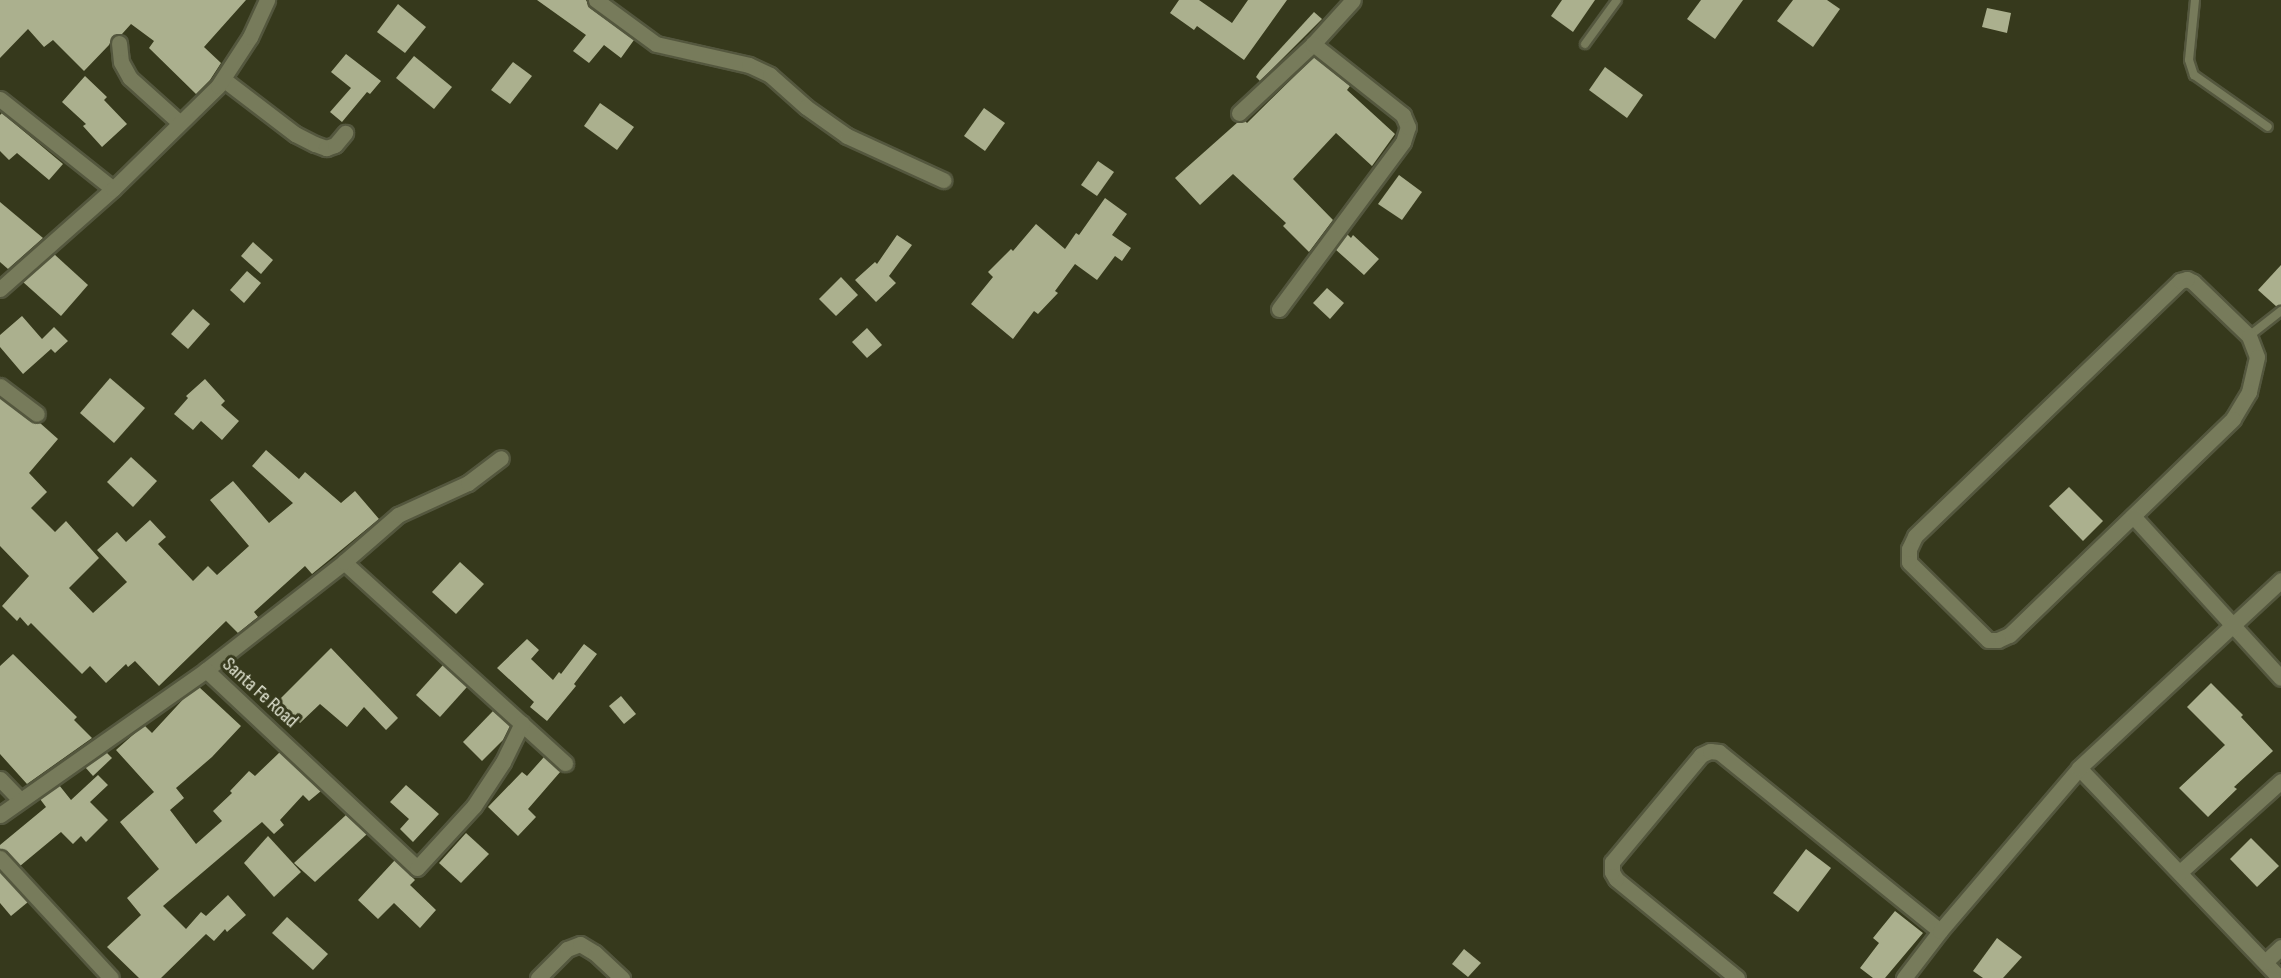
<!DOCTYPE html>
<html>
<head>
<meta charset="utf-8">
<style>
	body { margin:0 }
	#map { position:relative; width:2281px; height:978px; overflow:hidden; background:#36391c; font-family:"Sofia Sans Condensed",sans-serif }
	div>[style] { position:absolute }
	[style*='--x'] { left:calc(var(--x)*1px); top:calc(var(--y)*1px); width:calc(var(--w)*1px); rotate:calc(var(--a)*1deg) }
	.building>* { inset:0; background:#abb08e }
	.roads { filter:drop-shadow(2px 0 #54573e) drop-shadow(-2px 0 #54573e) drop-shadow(0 2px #54573e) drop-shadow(0 -2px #54573e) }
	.lane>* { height:8px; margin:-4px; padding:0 4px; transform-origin:4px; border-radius:4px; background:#777b5b }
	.street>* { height:15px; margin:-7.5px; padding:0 7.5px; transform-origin:7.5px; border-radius:7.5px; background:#777b5b }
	span { translate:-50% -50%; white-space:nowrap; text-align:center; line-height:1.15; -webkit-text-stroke:6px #36391c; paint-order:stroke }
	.street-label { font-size:20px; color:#e3e6d4 }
</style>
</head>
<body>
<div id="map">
	<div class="building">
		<i style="clip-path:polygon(0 0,246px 0,204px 47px,221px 63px,210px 80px,196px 94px,149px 48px,154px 41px,131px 24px,122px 34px,113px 36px,109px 45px,84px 71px,53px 40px,44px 47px,28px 29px,0 58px)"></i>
		<i style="clip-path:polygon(537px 0,586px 0,590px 8px,634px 40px,621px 58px,604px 45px,589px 63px,573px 51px,586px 35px)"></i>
		<i style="clip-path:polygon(1179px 0,1199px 0,1232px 23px,1248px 0,1287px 0,1244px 60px,1197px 26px,1194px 30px,1170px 13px)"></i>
		<i style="clip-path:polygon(1562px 0,1595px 0,1573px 32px,1551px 16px)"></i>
		<i style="clip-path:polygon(1701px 0,1743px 0,1715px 39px,1687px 19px)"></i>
		<i style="clip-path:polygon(1793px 0,1827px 0,1840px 9px,1813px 47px,1777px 21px)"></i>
		<i style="clip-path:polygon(398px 4px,426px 27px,405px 53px,377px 32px)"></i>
		<i style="clip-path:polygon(1987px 8px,2011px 13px,2007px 33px,1982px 27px)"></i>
		<i style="clip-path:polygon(1314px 12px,1322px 19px,1260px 81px,1256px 77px,1260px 71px)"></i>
		<i style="clip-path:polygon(346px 54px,381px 81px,370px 94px,367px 92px,342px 122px,330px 112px,351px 88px,331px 72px)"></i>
		<i style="clip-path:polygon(414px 56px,452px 87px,434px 109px,396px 78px)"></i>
		<i style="clip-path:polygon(1314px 57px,1350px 86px,1347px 90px,1395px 134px,1372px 166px,1336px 133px,1293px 179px,1333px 220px,1309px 252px,1283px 226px,1286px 223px,1233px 174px,1200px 205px,1175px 178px,1238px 122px,1245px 121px,1247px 123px)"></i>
		<i style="clip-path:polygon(513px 62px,532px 76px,510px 104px,491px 90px)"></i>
		<i style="clip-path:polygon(1605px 67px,1643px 95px,1627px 118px,1589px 90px)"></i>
		<i style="clip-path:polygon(85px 76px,107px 97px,104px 100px,127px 124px,102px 147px,83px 126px,86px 124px,62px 102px)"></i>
		<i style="clip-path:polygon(600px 103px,634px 127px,617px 150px,584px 126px)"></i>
		<i style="clip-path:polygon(984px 108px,1005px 123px,985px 151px,964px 136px)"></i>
		<i style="clip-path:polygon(2px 113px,63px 164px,49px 180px,17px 153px,9px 160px,0 151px,0 115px)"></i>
		<i style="clip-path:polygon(1098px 161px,1114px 172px,1097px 196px,1081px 185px)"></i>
		<i style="clip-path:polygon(1399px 175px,1422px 192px,1402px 220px,1378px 204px)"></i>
		<i style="clip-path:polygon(1105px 198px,1127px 214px,1112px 235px,1131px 248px,1122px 261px,1115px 256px,1097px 280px,1075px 264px,1055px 291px,1058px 293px,1038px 314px,1034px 311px,1013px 339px,971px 304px,993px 277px,988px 272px,1011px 249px,1013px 251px,1036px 224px,1065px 249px,1076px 233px,1079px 235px)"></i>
		<i style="clip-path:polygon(0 202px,43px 238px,8px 269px,0 262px)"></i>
		<i style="clip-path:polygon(1347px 234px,1351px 238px,1353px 235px,1379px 259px,1364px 275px,1335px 249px)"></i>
		<i style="clip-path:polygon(897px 235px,912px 245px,889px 276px,896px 283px,876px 302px,855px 280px,875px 262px,877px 264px)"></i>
		<i style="clip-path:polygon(253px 242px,273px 260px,261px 274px,241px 256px)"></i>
		<i style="clip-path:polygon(54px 254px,88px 285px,61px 316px,23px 282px)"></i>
		<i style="clip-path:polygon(2281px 265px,2281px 305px,2277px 307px,2258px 290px)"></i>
		<i style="clip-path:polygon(247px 271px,261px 283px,244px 303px,230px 290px)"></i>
		<i style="clip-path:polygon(841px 277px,858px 295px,836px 316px,819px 299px)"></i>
		<i style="clip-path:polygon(1327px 288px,1344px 303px,1330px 319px,1313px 303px)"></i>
		<i style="clip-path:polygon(193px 309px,210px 324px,188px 349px,171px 334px)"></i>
		<i style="clip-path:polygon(22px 316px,42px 339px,54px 327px,68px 341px,55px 353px,51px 349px,23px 374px,0 347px,0 335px)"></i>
		<i style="clip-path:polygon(867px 328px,882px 345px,867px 358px,852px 342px)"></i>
		<i style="clip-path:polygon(110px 378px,145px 408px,114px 443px,80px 413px)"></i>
		<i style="clip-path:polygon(205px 379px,225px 401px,221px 405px,239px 421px,222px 440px,201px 421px,193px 430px,174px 414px,188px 398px,186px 396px)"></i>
		<i style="clip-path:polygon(0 398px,31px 422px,40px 423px,58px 439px,29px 473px,47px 492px,31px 508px,55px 532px,66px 521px,99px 558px,69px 588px,93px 613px,127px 582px,97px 550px,117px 532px,126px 542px,150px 520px,166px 537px,158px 544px,193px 581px,208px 566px,217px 575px,249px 546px,210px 500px,233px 481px,269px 523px,293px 503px,252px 466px,266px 450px,299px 479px,305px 472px,341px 503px,355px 491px,379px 519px,312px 574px,305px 566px,254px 612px,258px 617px,238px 633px,226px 621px,159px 686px,135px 661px,128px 667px,126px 664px,106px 683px,90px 666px,82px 674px,31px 623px,28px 626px,20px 617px,17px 621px,2px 606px,29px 576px,0 546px)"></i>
		<i style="clip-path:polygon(131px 457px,157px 481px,133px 507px,107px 482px)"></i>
		<i style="clip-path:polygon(2069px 487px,2103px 521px,2083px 541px,2049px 506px)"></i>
		<i style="clip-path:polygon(460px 562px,484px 584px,456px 614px,432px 592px)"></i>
		<i style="clip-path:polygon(527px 639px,539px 650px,531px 659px,553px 680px,559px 672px,561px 674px,584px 644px,597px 654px,574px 684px,576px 686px,547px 721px,530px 707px,534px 702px,497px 668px)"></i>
		<i style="clip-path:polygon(331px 648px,398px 718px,386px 730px,364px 707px,347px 727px,320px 704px,300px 723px,279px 700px)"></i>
		<i style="clip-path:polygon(13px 654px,77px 717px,74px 720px,92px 738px,27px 784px,0 754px,0 666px)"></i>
		<i style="clip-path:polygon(443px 665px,467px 687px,440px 717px,416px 695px)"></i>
		<i style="clip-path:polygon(2211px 683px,2243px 715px,2241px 717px,2273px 751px,2234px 787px,2237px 789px,2208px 817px,2179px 788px,2225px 745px,2187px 707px)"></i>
		<i style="clip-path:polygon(199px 687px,241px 726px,212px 757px,176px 788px,184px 798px,170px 810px,196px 844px,222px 821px,213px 811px,232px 793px,230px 791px,249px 771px,255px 776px,280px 752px,321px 791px,309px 801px,303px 795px,280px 820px,284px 825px,274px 834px,262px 822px,163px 906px,186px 929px,201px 912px,206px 916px,228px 895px,246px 915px,227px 932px,225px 929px,214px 941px,206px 934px,161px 978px,139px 978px,107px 947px,141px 915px,127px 898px,159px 869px,120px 822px,154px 792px,116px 750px,144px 725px,152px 733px,188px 694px)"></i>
		<i style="clip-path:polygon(621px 696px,636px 714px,624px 724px,609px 706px)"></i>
		<i style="clip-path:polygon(493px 711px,510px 726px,503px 740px,482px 761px,463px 742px)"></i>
		<i style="clip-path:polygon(106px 752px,112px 758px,93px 776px,85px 767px)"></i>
		<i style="clip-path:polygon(544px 757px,561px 771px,528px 809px,536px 817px,518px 836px,488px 807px,522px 772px,527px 776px)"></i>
		<i style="clip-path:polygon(98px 775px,108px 785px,90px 802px,108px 820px,86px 842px,81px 836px,73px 844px,61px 832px,20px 866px,7px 851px,0 849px,0 845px,46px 807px,40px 799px,59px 785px,71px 800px)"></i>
		<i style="clip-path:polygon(406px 785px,439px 814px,413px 842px,400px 829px,409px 819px,390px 802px)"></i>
		<i style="clip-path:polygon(346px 815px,367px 834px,315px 882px,294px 863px)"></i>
		<i style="clip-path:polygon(466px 833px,489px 854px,461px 883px,439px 863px)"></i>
		<i style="clip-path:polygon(268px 836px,301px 872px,274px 897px,244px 863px)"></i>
		<i style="clip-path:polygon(2251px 838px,2279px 866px,2257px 887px,2230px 859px)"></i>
		<i style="clip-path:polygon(1806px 849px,1831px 868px,1798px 912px,1773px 893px)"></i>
		<i style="clip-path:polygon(395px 860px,415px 880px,410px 885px,436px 910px,420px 928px,394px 903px,378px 919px,358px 900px)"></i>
		<i style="clip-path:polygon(0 872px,28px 902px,11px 916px,0 903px)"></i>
		<i style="clip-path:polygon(1895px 911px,1923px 933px,1885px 978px,1873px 978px,1860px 968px,1879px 943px,1873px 938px)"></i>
		<i style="clip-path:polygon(287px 917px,328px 954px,313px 970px,272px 933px)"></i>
		<i style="clip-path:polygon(1997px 938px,2022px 957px,2003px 978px,1983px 978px,1973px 971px)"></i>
		<i style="clip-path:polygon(1464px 949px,1481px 963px,1468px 977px,1452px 964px)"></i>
	</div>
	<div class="roads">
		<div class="lane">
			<i style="--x:2195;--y:0;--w:60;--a:95.7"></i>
			<i style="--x:2189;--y:60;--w:16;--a:72"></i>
			<i style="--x:2194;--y:75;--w:90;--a:35.1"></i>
			<i style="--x:1585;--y:44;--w:54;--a:-54"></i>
			<i style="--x:2249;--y:336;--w:41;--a:-38"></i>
		</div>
		<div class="street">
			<i style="--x:596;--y:0;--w:74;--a:36.3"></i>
			<i style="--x:656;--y:44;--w:95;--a:12.7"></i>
			<i style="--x:749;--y:65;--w:23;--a:25"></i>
			<i style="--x:770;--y:75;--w:48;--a:41.6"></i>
			<i style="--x:806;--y:107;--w:50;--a:35.3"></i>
			<i style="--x:847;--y:136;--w:106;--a:24.6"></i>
			<i style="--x:119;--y:43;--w:19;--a:84"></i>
			<i style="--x:121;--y:62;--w:18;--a:61"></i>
			<i style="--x:130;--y:78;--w:67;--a:42"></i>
			<i style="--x:223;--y:79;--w:91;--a:37.4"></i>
			<i style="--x:295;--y:134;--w:22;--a:27"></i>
			<i style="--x:315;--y:144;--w:12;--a:20"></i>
			<i style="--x:326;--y:148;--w:9;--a:-18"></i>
			<i style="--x:335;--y:145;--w:16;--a:-50"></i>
			<i style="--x:0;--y:99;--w:144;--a:38.5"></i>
			<i style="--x:1239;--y:113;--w:101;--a:-43"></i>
			<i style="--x:1313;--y:44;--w:59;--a:-47.7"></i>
			<i style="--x:2187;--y:279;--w:7;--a:27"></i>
			<i style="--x:2193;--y:282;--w:78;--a:44"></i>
			<i style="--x:2249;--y:336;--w:22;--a:69"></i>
			<i style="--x:2257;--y:357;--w:36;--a:103"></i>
			<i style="--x:2249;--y:392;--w:31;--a:121"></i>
			<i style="--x:2233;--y:419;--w:311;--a:136"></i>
			<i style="--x:2009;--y:635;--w:12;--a:156"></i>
			<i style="--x:1998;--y:640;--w:10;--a:180"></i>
			<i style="--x:1988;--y:640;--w:111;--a:-135.4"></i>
			<i style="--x:1909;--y:562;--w:13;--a:-90"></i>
			<i style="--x:1909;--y:549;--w:14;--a:-65"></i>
			<i style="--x:1915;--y:536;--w:368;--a:-43.9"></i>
			<i style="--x:2180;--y:281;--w:7;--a:-16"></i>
			<i style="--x:0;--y:289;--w:151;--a:-41.5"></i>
			<i style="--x:113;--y:189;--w:147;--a:-44.4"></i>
			<i style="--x:218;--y:86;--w:59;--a:-56.9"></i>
			<i style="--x:250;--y:37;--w:41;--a:-65.3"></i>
			<i style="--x:1279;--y:309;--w:208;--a:-53.4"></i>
			<i style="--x:1403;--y:142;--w:16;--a:-72"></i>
			<i style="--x:1408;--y:127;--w:13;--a:-113"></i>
			<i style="--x:1403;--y:115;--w:115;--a:-141.7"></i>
			<i style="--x:0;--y:386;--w:46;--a:37.1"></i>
			<i style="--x:2133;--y:516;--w:219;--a:47.6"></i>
			<i style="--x:344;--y:562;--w:299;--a:42.3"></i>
			<i style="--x:206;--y:670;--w:175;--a:-38"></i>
			<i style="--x:344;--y:562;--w:72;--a:-41"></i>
			<i style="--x:398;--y:515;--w:77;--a:-24.6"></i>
			<i style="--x:468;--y:483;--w:41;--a:-37.1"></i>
			<i style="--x:2079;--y:768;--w:291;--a:46.3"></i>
			<i style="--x:0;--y:779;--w:29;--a:46"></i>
			<i style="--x:0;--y:815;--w:252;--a:-35.1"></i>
			<i style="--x:206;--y:670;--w:289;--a:43.2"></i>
			<i style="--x:417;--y:868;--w:84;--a:-47.4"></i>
			<i style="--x:474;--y:806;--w:53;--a:-56.6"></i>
			<i style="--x:503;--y:762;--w:43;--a:-64"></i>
			<i style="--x:0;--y:858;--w:163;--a:47.2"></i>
			<i style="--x:2180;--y:872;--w:136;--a:-42"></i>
			<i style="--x:2265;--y:962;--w:22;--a:-43"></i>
			<i style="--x:538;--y:978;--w:41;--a:-45"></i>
			<i style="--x:567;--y:949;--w:14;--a:-21"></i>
			<i style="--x:580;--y:944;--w:17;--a:31"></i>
			<i style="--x:595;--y:953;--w:37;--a:43"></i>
			<i style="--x:1737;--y:978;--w:156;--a:-140.7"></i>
			<i style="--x:1616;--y:879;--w:8;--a:-120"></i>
			<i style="--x:1612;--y:872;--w:10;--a:-90"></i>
			<i style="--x:1612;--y:862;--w:139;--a:-50.2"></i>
			<i style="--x:1701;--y:755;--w:10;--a:-24"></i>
			<i style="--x:1710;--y:751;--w:9;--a:6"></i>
			<i style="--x:1719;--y:752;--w:284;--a:39"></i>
			<i style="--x:1904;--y:978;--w:59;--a:-52.5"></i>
			<i style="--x:1940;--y:931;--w:214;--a:-49.5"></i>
			<i style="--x:2079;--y:768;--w:276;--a:-42.9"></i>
		</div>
	</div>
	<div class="street-label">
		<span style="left:260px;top:693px;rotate:42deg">Santa Fe Road</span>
	</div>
</div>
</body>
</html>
